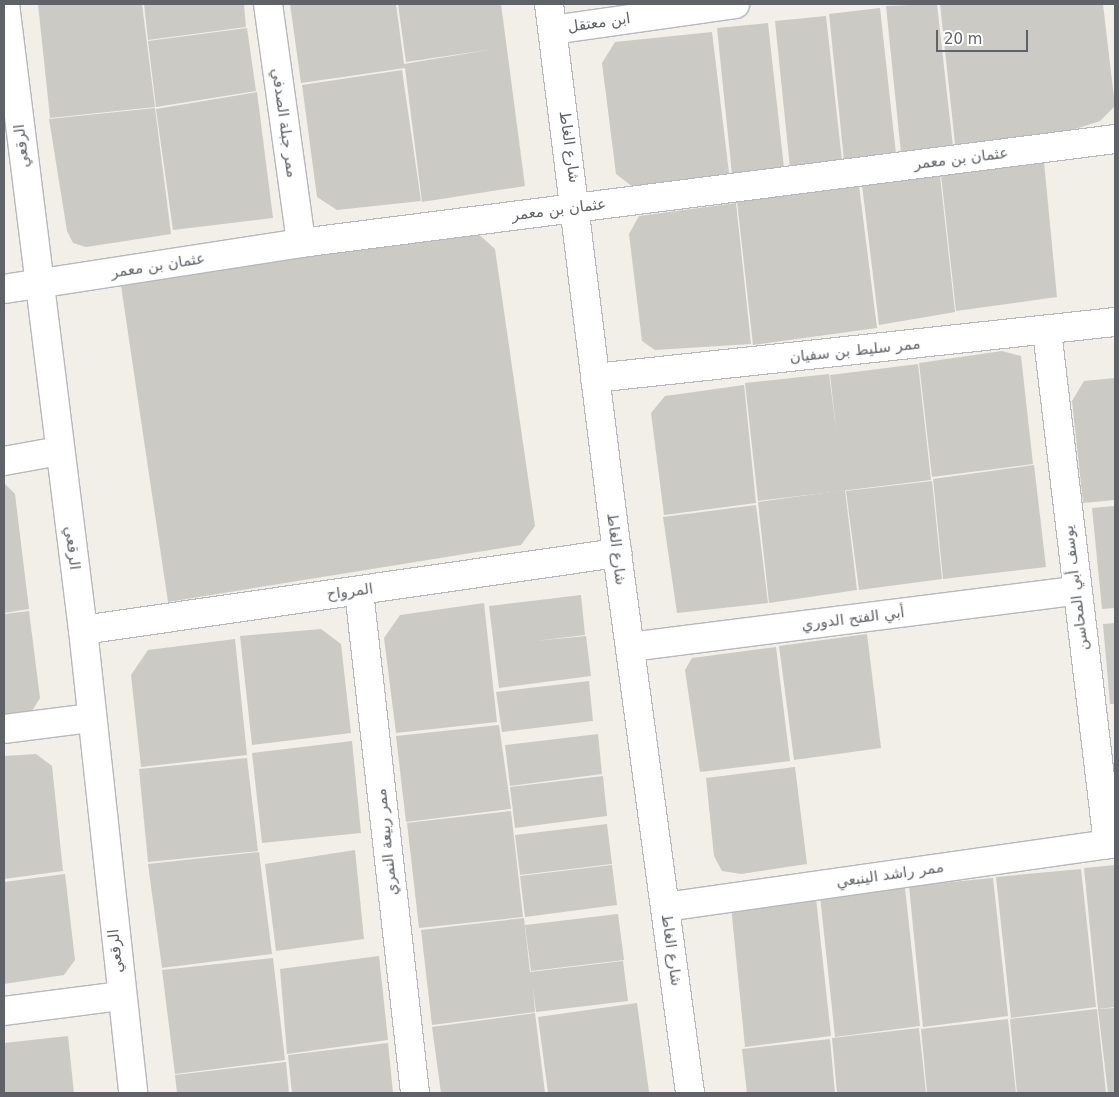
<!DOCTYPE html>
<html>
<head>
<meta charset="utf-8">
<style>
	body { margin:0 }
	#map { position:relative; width:1119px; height:1097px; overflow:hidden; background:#f1efe8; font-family:"DejaVu Sans",Cairo,sans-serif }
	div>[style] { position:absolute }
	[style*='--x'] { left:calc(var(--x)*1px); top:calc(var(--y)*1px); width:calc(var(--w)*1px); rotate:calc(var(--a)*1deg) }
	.building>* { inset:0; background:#cccac5 }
	.roads { filter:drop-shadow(1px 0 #b5b8bc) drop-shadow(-1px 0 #b5b8bc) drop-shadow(0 1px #b5b8bc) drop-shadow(0 -1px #b5b8bc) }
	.minor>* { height:28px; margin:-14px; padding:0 14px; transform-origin:14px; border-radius:14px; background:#fff }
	span { translate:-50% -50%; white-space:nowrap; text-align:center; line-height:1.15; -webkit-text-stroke:4.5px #fff; paint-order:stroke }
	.street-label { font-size:15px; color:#5f6368 }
	.frame { position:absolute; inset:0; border:5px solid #5f6368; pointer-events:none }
	.scale { position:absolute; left:936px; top:30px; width:92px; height:22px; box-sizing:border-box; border:2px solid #5f6368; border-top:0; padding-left:6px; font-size:15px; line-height:18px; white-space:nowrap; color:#5f6368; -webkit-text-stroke:4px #fff; paint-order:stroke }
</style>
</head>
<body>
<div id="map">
	<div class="building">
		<i style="clip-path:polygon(38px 4px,142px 4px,155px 107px,50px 118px)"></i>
		<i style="clip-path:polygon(144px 4px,244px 4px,246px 27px,148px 40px)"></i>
		<i style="clip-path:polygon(290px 4px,396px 4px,404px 64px,494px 49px,406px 62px,398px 4px,501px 4px,525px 186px,422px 202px,405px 68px,301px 83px)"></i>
		<i style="clip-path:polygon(937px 4px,954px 156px,902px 163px,886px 6px)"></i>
		<i style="clip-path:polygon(940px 4px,1103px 4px,1115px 106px,1100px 121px,1048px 138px,956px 153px)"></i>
		<i style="clip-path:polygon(880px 8px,897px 163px,845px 170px,829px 14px)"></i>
		<i style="clip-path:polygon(826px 16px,843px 170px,791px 178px,775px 21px)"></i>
		<i style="clip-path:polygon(768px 23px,785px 177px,733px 184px,717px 28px)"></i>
		<i style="clip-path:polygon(247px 28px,256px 91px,156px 107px,148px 41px)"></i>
		<i style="clip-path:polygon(712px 32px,730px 181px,637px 190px,616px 174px,602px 63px,615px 42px)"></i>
		<i style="clip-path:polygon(402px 70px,421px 201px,337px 210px,317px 197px,302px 85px)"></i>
		<i style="clip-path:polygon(257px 92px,273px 218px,173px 230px,156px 109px)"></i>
		<i style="clip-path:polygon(155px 108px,171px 234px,86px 247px,73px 243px,67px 231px,49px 119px)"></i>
		<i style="clip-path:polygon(1044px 162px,1057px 297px,956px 311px,941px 175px)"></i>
		<i style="clip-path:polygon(940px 176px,955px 312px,879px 325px,862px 185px)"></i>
		<i style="clip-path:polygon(859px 186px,877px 328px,753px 345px,737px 201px)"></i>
		<i style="clip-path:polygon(736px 203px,751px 344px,655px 350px,642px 341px,629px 234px,639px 216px)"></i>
		<i style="clip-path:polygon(475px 231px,495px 249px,535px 526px,521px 545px,168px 602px,120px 279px)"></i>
		<i style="clip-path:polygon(1002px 351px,1021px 356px,1033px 464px,932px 477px,919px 363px)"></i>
		<i style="clip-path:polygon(918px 364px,931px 480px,758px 501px,745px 383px,829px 374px,837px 436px,830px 375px)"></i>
		<i style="clip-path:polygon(1115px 378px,1115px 500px,1083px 503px,1072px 401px,1084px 381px)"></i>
		<i style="clip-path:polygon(744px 385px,756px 503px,664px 515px,651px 413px,665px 396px)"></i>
		<i style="clip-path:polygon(1034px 465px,1046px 567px,943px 579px,933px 479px)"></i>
		<i style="clip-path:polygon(932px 481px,942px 579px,859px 590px,846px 491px)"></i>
		<i style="clip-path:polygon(4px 483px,15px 494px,29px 609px,4px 613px)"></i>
		<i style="clip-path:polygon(845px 490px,857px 590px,769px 603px,758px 502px)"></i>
		<i style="clip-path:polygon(756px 505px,768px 603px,677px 613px,663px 517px)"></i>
		<i style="clip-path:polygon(1115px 506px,1115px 608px,1102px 609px,1092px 508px)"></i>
		<i style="clip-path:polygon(581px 595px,585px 635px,535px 641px,586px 636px,591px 676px,499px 688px,489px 606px)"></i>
		<i style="clip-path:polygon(484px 603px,497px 722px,396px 733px,384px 638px,400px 615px)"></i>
		<i style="clip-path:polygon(29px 611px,40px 698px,29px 716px,4px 719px,4px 614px)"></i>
		<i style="clip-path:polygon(1115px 623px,1115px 704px,1110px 704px,1103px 624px)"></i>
		<i style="clip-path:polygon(321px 629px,341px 644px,351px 733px,252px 745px,240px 636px)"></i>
		<i style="clip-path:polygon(867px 634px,881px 748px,794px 760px,779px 646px)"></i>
		<i style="clip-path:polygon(235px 639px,247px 755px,141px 767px,131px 675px,148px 650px)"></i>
		<i style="clip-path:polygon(776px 647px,790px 761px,700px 772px,685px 670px,692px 658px)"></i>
		<i style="clip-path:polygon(589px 681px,593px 721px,502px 732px,496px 692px)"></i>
		<i style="clip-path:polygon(499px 725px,511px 809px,406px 822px,396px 736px)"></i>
		<i style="clip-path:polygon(598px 734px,602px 774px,510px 786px,505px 745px)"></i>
		<i style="clip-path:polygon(352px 741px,361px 833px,262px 843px,252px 753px)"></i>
		<i style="clip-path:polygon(36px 754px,52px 766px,63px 871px,4px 879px,4px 756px)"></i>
		<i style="clip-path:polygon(247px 758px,258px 851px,148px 862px,139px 769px)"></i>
		<i style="clip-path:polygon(795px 767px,807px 864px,741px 874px,722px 871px,714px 856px,706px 778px)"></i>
		<i style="clip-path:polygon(603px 776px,607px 816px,515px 828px,510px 787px)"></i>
		<i style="clip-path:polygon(511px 811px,523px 917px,419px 928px,407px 823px)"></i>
		<i style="clip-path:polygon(607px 824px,612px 864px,520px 875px,515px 835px)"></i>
		<i style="clip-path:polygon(355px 850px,364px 939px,276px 951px,265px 864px)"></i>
		<i style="clip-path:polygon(259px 852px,272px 954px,162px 968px,148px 864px)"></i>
		<i style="clip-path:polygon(612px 865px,617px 905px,525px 917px,520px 876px)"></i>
		<i style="clip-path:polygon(1115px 865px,1115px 1007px,1098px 1009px,1084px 868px)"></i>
		<i style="clip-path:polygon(1081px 869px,1096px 1007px,1011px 1018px,996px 877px)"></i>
		<i style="clip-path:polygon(65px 874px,75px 960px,64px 975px,4px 984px,4px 882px)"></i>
		<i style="clip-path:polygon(993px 878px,1008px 1016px,923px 1027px,909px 886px)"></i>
		<i style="clip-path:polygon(905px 888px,920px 1026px,835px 1037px,820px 896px)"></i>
		<i style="clip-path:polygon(816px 898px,831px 1036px,745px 1047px,731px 906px)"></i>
		<i style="clip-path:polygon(618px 914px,624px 960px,531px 971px,525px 925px)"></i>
		<i style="clip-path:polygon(524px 918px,530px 972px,623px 961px,628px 1001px,536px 1012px,533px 987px,535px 1012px,432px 1025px,421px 930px)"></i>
		<i style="clip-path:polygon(379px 956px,388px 1040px,287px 1054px,280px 969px)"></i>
		<i style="clip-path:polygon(273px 958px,285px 1060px,175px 1074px,162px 970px)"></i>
		<i style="clip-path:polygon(637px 1003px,649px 1092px,548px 1093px,538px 1017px)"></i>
		<i style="clip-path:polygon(1115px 1008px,1115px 1093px,1108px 1093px,1098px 1009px)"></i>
		<i style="clip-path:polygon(1097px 1009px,1106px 1093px,1017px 1093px,1010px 1019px)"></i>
		<i style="clip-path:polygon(535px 1013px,545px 1093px,441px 1093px,432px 1027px)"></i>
		<i style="clip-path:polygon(1008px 1019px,1016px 1093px,927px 1093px,921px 1029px)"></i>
		<i style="clip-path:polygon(919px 1028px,926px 1093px,837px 1093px,832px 1038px)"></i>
		<i style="clip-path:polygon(68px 1036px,74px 1093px,4px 1093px,4px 1043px)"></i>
		<i style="clip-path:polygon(830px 1039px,835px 1093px,747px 1093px,742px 1049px)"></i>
		<i style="clip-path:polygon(388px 1043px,393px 1093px,292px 1093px,288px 1055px)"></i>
		<i style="clip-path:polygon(286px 1062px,289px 1093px,177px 1093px,175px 1075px)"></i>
	</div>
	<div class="roads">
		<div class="minor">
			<i style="--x:5;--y:4;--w:631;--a:82.9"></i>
			<i style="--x:83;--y:630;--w:466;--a:83.8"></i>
			<i style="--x:268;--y:4;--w:241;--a:82.1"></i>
			<i style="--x:549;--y:4;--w:553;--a:82.94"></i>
			<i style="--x:617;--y:553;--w:545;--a:82.3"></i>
			<i style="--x:553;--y:30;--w:184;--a:-8.1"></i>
			<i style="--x:4;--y:289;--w:301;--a:-8.8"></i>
			<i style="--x:301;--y:243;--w:821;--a:-7.28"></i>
			<i style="--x:1047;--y:331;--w:517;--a:83.22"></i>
			<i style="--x:595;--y:378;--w:523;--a:-6.15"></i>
			<i style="--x:4;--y:461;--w:56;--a:-10.3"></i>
			<i style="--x:359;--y:591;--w:505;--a:83.63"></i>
			<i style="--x:83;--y:630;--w:540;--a:-8.21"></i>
			<i style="--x:630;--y:647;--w:450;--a:-7.2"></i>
			<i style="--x:4;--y:729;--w:88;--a:-7.2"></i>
			<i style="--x:666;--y:907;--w:454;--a:-8.1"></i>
			<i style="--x:4;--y:1011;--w:118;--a:-7.3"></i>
		</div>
	</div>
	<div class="street-label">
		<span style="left:599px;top:23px;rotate:-8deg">ابن معتقل</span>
		<span style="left:284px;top:123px;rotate:82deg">ممر جبلة الصدفي</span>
		<span style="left:22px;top:146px;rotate:-97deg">الرقعي</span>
		<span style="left:569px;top:147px;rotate:82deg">شارع الغاط</span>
		<span style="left:961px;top:159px;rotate:-7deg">عثمان بن معمر</span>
		<span style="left:559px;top:210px;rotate:-7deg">عثمان بن معمر</span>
		<span style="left:158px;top:266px;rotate:-9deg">عثمان بن معمر</span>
		<span style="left:855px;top:351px;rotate:-6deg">ممر سليط بن سفيان</span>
		<span style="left:72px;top:548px;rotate:83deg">الرقعي</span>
		<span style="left:616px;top:549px;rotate:83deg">شارع الغاط</span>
		<span style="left:1076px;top:588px;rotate:-97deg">يوسف أبي المحاسن</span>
		<span style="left:350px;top:592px;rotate:-8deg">المرواح</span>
		<span style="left:853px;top:619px;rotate:-7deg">أبي الفتح الدوري</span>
		<span style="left:387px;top:842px;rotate:-96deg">ممر ربيعة النمري</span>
		<span style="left:890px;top:875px;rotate:-8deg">ممر راشد الينبعي</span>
		<span style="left:671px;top:950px;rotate:82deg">شارع الغاط</span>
		<span style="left:116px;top:951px;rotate:-96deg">الرقعي</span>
	</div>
	<div class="frame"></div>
	<div class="scale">20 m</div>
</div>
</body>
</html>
